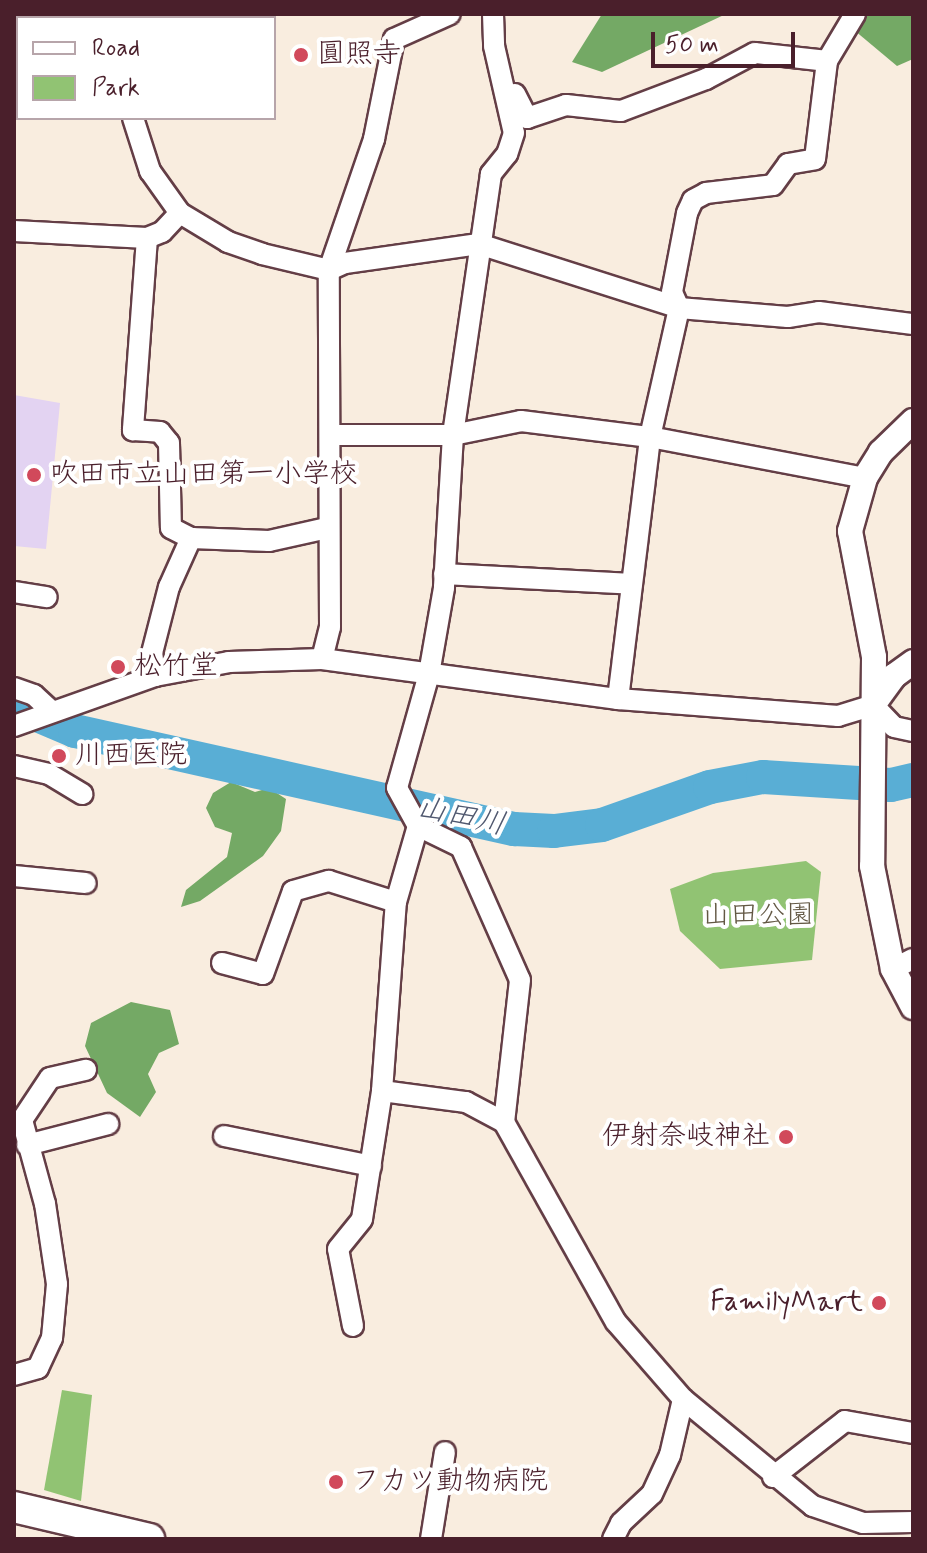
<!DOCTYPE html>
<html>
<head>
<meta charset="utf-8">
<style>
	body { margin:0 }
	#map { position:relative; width:927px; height:1553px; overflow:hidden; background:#f9eddf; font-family:Mynerve,"Klee One",sans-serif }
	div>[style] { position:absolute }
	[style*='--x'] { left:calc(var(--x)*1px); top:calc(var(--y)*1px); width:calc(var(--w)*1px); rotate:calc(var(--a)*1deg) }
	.built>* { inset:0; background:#e3d3f2 }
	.green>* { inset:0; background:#91c373 }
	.forest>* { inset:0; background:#74a965 }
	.river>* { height:34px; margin:-17px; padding:0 17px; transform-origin:17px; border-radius:17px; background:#59aed5 }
	.roads { filter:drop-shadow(2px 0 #643e46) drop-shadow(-2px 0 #643e46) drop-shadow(0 2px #643e46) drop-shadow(0 -2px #643e46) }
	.minor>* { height:20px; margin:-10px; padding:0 10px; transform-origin:10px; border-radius:10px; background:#fff }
	.tertiary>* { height:24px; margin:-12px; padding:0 12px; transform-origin:12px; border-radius:12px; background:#fff }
	.primary>* { height:30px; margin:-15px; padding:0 15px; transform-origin:15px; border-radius:15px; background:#fff }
	.dots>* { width:22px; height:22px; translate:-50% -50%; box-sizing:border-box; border:4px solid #fff; border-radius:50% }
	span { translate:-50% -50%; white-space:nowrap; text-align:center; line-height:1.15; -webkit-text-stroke:8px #fff; paint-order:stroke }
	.poi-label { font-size:28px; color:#4a1f2b }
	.left { translate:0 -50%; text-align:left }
	.right { translate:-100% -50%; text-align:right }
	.park-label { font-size:28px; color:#635844 }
	.water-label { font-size:30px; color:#50586f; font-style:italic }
	.frame { position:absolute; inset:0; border:16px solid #4a1f2b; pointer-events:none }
	.legend { position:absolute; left:16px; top:16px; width:260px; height:104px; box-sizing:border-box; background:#fff; border:2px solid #b7a5aa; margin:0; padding:10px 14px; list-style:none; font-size:24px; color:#4a1f2b }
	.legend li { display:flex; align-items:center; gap:16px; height:40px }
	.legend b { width:40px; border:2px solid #b7a5aa }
	.scale { position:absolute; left:651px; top:32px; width:144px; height:36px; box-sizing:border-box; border:4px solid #4a1f2b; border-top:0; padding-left:10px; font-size:24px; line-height:28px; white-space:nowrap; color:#4a1f2b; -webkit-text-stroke:6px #fff; paint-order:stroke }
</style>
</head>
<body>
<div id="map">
	<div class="built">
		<i style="clip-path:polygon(14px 395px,60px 403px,46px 549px,14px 546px)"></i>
	</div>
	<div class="green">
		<i style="clip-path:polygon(14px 14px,113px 14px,113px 18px,18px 18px,18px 98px)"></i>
		<i style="clip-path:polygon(806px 861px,821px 872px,812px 960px,720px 969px,680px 931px,670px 889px,713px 873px)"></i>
		<i style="clip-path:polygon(62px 1390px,92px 1395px,81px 1501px,44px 1490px)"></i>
	</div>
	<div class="forest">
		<i style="clip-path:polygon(131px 14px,231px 14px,230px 18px)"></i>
		<i style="clip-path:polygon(602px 14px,726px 14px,602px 72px,572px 62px)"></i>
		<i style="clip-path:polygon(852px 14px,913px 14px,913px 59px,897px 66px,848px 25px)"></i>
		<i style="clip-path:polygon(231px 782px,255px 792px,269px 788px,286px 799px,281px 831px,263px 856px,200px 901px,181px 907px,186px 890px,227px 857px,232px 833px,215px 827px,206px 808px,213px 793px)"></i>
		<i style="clip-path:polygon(131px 1002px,170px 1010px,179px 1044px,159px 1053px,148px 1074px,156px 1092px,140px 1117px,107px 1093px,85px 1046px,91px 1023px)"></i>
	</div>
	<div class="river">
		<i style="--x:14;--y:705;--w:66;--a:23.1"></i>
		<i style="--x:75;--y:731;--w:450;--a:12.6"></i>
		<i style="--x:514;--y:829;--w:40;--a:2.9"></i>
		<i style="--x:554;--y:831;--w:48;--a:-7.1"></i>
		<i style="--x:602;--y:825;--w:114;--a:-19.4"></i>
		<i style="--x:710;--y:787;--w:54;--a:-10.7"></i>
		<i style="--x:763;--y:777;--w:128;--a:3.6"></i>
		<i style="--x:891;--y:785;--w:23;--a:-13"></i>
	</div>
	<div class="roads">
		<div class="minor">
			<i style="--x:123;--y:14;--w:4;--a:90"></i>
			<i style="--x:493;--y:14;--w:32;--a:88"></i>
			<i style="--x:494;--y:46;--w:89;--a:77.1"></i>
			<i style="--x:514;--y:133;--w:22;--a:108"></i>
			<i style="--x:507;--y:154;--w:26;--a:129"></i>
			<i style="--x:491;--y:174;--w:264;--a:98.3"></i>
			<i style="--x:453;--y:435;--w:153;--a:93.4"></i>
			<i style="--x:444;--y:588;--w:87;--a:99.9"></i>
			<i style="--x:429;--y:674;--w:118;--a:105.7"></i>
			<i style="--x:397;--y:788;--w:43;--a:61.1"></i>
			<i style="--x:418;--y:826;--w:48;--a:26"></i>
			<i style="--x:461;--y:847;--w:145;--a:66.1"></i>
			<i style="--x:520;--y:980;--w:143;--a:96.4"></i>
			<i style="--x:504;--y:1122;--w:229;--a:60.8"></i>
			<i style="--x:616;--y:1322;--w:102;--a:49"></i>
			<i style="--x:683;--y:1399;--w:168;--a:39.5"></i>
			<i style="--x:813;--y:1506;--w:53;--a:18.8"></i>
			<i style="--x:863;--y:1523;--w:50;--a:-1.1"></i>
			<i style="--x:515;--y:94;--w:27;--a:63"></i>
			<i style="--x:527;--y:118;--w:41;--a:-18.4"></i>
			<i style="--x:566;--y:105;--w:55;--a:6.2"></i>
			<i style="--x:621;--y:111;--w:91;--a:-20.6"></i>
			<i style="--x:706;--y:79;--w:55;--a:-28"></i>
			<i style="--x:755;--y:53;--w:72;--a:6.3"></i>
			<i style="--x:133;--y:118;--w:56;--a:72.2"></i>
			<i style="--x:150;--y:171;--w:52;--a:54.5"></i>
			<i style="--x:180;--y:213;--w:56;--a:31.1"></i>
			<i style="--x:228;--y:242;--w:36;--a:19"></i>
			<i style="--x:262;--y:254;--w:69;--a:13.4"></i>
			<i style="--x:329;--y:270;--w:17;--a:-24"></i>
			<i style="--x:345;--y:263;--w:135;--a:-8.1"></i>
			<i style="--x:479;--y:244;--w:210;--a:17.7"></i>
			<i style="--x:679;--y:308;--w:109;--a:4.7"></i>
			<i style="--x:788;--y:317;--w:31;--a:-9"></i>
			<i style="--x:819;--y:312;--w:95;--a:7.3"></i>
			<i style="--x:14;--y:231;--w:133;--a:3"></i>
			<i style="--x:147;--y:238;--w:16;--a:-22"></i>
			<i style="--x:162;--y:232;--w:26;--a:-47"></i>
			<i style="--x:147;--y:238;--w:193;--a:94.2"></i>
			<i style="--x:133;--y:430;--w:27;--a:4"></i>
			<i style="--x:160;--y:432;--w:14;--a:51"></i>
			<i style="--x:169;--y:443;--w:85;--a:88.7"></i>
			<i style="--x:171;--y:528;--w:22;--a:27"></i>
			<i style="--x:191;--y:538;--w:78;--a:2.2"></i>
			<i style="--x:269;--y:541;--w:59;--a:-12.6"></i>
			<i style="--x:330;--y:435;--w:123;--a:0"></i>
			<i style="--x:453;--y:435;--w:69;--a:-11.6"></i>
			<i style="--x:521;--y:421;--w:130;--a:7.1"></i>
			<i style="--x:650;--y:437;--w:219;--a:10.8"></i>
			<i style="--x:444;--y:574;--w:188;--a:3"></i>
			<i style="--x:14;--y:592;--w:33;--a:9"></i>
			<i style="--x:322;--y:659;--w:33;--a:-76"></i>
			<i style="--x:330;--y:627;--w:357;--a:-90.2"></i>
			<i style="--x:329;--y:270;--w:139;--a:-71"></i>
			<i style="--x:374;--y:139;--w:102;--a:-78.7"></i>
			<i style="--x:394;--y:39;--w:61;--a:-24.1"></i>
			<i style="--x:155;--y:676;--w:23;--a:-97"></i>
			<i style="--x:152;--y:653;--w:68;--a:-75.6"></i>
			<i style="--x:169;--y:587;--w:54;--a:-65.8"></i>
			<i style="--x:14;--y:688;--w:21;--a:19"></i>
			<i style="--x:34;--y:695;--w:23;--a:43"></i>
			<i style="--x:618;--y:699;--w:264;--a:-83"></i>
			<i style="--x:650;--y:437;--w:132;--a:-77.3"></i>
			<i style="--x:679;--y:308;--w:17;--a:-114"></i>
			<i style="--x:672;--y:292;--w:80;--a:-79.2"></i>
			<i style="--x:687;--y:213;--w:14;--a:-65"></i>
			<i style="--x:693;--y:200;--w:15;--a:-28"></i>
			<i style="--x:706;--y:193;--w:67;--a:-6.8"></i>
			<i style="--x:773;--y:185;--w:26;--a:-54"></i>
			<i style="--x:788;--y:164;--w:27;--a:-10"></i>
			<i style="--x:815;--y:159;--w:99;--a:-83"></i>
			<i style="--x:827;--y:61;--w:55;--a:-59.2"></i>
			<i style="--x:14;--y:726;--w:150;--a:-19.5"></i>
			<i style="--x:155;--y:676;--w:75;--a:-10.7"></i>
			<i style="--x:229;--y:662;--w:93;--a:-1.8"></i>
			<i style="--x:322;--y:659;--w:299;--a:7.7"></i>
			<i style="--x:618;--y:699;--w:221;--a:4.4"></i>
			<i style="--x:838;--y:716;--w:37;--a:-17"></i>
			<i style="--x:873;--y:705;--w:30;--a:46"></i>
			<i style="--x:894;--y:727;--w:19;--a:12"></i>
			<i style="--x:14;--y:766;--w:36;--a:13"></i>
			<i style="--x:49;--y:774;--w:39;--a:31"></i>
			<i style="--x:14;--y:876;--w:72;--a:5.6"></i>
			<i style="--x:222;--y:963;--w:42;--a:15"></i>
			<i style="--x:263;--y:974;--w:88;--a:-70.1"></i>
			<i style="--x:293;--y:891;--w:37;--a:-16"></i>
			<i style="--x:329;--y:881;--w:70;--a:17.4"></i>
			<i style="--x:893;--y:969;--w:22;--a:-27"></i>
			<i style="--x:382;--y:1091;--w:85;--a:7.5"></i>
			<i style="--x:466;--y:1102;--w:43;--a:27.8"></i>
			<i style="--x:224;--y:1136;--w:150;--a:11.5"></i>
			<i style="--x:27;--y:1145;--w:84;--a:-14.5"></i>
			<i style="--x:353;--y:1326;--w:78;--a:-101"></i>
			<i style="--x:338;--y:1249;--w:38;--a:-51"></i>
			<i style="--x:362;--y:1219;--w:130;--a:-81.1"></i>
			<i style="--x:382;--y:1091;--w:190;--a:-85.8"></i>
			<i style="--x:396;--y:902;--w:79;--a:-73.9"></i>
			<i style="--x:14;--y:1375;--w:25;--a:-16"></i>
			<i style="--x:38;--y:1368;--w:33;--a:-65"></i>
			<i style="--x:52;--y:1338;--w:54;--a:-84.7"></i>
			<i style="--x:57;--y:1284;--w:81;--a:-98.5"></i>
			<i style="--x:45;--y:1204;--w:87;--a:-105.3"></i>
			<i style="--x:22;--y:1120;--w:50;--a:-56.3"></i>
			<i style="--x:50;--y:1078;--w:37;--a:-13"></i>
			<i style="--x:773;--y:1477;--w:91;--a:-37.9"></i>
			<i style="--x:845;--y:1421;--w:69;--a:10"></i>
			<i style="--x:431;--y:1539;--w:88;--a:-80.9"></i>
			<i style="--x:613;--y:1539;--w:18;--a:-63"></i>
			<i style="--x:621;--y:1523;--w:42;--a:-43.1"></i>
			<i style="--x:652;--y:1494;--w:43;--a:-65.2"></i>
			<i style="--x:670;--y:1455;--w:57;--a:-76.9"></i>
		</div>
		<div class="tertiary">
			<i style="--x:913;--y:421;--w:45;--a:135.9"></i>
			<i style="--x:881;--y:452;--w:31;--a:122"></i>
			<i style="--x:865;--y:478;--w:55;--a:105.8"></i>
			<i style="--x:850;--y:531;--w:128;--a:79.2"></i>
			<i style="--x:874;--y:657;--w:209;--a:90.5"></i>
			<i style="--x:872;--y:866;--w:105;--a:78.5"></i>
			<i style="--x:893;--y:969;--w:43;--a:62.2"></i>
			<i style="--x:873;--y:705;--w:36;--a:-54"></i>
			<i style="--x:894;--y:676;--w:24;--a:-36"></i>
		</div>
		<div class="primary">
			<i style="--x:14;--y:1507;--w:139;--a:13.3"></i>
		</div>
	</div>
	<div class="dots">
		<i style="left:301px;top:55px;background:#d1495b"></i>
		<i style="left:34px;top:475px;background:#d1495b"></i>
		<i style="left:118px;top:667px;background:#d1495b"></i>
		<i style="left:59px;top:756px;background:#d1495b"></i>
		<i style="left:786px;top:1137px;background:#d1495b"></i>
		<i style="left:879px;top:1303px;background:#d1495b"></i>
		<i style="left:336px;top:1482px;background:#d1495b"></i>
	</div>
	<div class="poi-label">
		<span class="left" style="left:317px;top:55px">圓照寺</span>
		<span class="left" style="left:50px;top:475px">吹田市立山田第一小学校</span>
		<span class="left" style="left:134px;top:667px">松竹堂</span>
		<span class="left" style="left:75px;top:756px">川西医院</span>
		<span class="right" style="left:770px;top:1137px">伊射奈岐神社</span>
		<span class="right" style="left:863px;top:1303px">FamilyMart</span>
		<span class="left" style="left:352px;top:1482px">フカツ動物病院</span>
	</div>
	<div class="park-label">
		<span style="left:758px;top:916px">山田公園</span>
	</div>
	<div class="water-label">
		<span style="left:461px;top:817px;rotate:12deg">山田川</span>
	</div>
	<div class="frame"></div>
	<ul class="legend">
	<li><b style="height:10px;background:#fff"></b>Road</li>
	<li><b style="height:22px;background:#91c373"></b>Park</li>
	</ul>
	<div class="scale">50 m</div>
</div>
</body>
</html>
